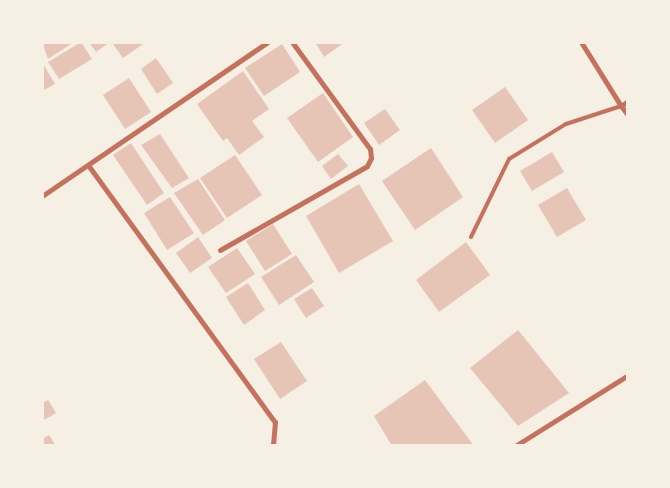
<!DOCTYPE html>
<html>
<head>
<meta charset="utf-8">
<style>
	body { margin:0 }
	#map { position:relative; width:670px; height:488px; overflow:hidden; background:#f6efe4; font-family:Commissioner,sans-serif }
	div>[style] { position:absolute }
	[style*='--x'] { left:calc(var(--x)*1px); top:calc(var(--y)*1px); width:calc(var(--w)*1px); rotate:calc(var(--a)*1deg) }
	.building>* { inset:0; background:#e6c5b7 }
	.service>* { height:4px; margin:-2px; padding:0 2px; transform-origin:2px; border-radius:2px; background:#c5725c }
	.minor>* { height:5px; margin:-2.5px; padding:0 2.5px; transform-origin:2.5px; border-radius:2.5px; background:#c5725c }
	span { translate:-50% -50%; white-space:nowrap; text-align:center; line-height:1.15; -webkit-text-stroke:5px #f6efe4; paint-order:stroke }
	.frame { position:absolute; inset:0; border:44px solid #f6efe4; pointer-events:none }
</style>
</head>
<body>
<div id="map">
	<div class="building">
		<i style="clip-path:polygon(42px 42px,74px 42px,48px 59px)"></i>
		<i style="clip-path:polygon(81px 42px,92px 59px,59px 79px,48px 62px)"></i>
		<i style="clip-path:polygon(89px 42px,110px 42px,96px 52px)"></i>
		<i style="clip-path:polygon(116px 42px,146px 42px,123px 58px,113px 44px)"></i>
		<i style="clip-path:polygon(315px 42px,345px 42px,324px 57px)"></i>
		<i style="clip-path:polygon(282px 44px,300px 72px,264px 96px,245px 68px)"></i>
		<i style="clip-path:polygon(156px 58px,173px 83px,157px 94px,141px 69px)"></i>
		<i style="clip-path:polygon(42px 62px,55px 84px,42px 91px)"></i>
		<i style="clip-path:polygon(243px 71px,269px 109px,252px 121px,264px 137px,239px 155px,227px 138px,223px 141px,197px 104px)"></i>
		<i style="clip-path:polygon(129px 78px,151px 112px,125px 129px,103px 95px)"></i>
		<i style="clip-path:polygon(505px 87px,528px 120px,495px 143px,472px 110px)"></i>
		<i style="clip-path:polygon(323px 93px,353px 137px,318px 162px,287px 118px)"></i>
		<i style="clip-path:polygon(385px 109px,400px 130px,379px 145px,364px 123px)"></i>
		<i style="clip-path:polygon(160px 134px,189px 178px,172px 188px,141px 145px)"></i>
		<i style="clip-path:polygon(131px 143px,164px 193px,147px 205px,113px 155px)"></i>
		<i style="clip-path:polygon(431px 148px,463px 197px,415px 230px,382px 181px)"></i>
		<i style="clip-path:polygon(552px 152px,564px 172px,532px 191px,520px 171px)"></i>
		<i style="clip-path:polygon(338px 154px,348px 166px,331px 179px,322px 166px)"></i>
		<i style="clip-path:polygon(235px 155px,262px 195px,227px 218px,200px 178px)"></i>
		<i style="clip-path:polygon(198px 179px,225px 220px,203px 235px,174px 193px)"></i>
		<i style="clip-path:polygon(359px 184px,393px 241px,339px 273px,306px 216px)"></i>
		<i style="clip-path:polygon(567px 188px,586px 220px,557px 237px,538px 205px)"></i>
		<i style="clip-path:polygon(170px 197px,194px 233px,167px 250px,144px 213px)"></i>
		<i style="clip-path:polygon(273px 224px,292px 254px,265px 271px,246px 241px)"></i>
		<i style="clip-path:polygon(198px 237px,212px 258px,190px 273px,176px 253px)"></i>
		<i style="clip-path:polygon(466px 242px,490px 275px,439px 312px,416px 280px)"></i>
		<i style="clip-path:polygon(237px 248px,255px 274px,226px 293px,208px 267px)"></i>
		<i style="clip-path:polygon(296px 255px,314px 282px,279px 305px,261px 277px)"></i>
		<i style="clip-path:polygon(248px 283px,265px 310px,244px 325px,226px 297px)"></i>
		<i style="clip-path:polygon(312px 288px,324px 306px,306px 318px,294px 299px)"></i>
		<i style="clip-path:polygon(518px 330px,569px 393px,518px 426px,470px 368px)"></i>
		<i style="clip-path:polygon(281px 342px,307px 381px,280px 399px,254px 359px)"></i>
		<i style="clip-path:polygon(425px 380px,474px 446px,392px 446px,374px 416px)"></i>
		<i style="clip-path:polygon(48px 400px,56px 413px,44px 420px,42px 403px)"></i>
		<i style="clip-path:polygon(49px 435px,56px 446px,42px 446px,42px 439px)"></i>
	</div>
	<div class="service">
		<i style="--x:471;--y:237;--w:87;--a:-64"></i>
		<i style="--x:509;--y:159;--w:67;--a:-31.6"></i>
		<i style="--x:566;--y:124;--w:58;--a:-18.1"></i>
	</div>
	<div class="minor">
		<i style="--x:581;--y:42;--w:75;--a:58"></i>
		<i style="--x:621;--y:106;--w:9;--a:-36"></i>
		<i style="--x:621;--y:106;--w:11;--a:52"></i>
		<i style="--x:88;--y:165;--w:318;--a:54"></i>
		<i style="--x:275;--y:422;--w:24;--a:95"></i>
		<i style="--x:42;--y:196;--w:273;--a:-34.3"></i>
		<i style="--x:220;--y:250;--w:169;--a:-29.7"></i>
		<i style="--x:367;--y:166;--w:9;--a:-63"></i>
		<i style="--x:371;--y:158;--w:9;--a:-96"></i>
		<i style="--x:370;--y:149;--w:132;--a:-126.1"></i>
		<i style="--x:515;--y:446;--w:133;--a:-32.1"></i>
	</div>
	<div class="frame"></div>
</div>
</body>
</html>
